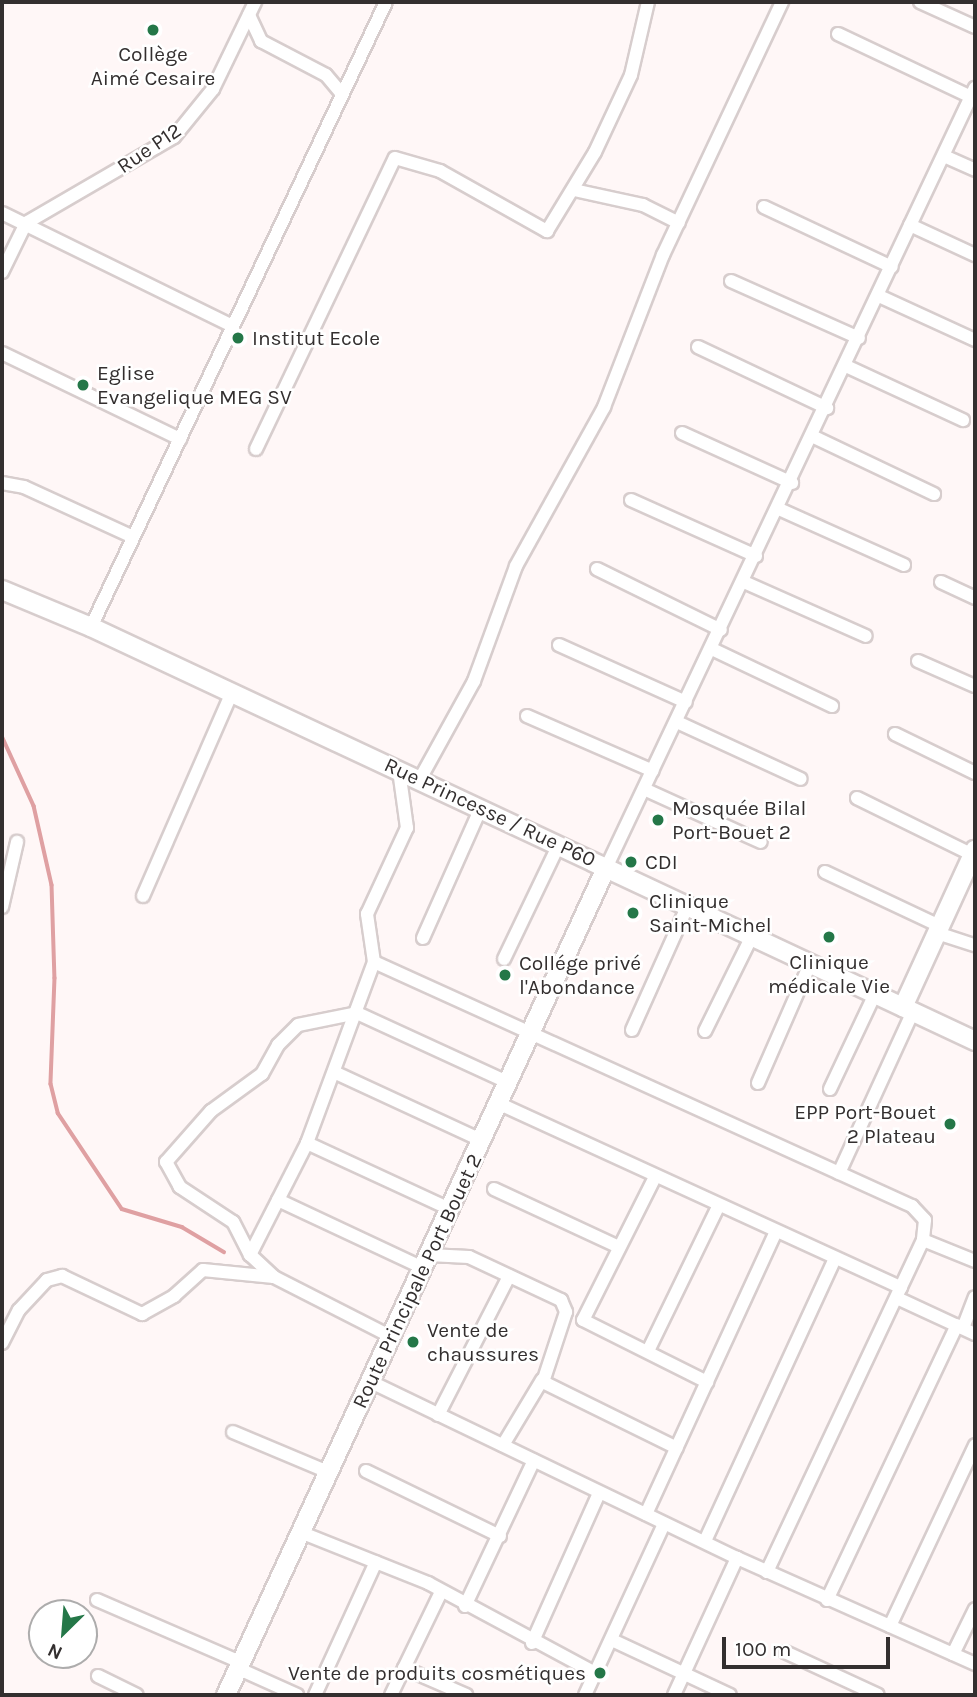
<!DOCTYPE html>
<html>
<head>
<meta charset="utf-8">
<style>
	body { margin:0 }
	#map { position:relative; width:977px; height:1697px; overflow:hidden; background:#fff7f7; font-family:Karla,sans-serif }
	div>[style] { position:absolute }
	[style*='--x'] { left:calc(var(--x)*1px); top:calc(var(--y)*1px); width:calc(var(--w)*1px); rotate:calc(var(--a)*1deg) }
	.stream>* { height:3.5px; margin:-1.75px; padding:0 1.75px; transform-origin:1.75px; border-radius:1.75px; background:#dfa0a2 }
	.roads { filter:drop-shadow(2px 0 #d7cdcd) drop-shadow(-2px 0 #d7cdcd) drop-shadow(0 2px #d7cdcd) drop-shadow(0 -2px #d7cdcd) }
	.street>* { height:12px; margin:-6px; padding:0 6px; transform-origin:6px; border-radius:6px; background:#fff }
	.secondary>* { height:18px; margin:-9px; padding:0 9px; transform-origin:9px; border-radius:9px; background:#fff }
	.dots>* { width:19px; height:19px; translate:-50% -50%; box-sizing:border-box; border:4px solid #fff; border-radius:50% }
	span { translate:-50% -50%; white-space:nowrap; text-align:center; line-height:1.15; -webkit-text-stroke:5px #fff; paint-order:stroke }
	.poi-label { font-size:21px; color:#332f2f }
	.left { translate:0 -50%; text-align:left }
	.right { translate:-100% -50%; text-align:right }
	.street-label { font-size:21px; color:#332f2f }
	.frame { position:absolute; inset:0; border:4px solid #332f2f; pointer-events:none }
	.north { position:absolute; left:28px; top:1599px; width:70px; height:70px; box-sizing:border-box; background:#fff; border:2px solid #adacac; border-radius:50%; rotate:205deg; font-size:19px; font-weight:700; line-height:28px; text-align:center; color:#332f2f }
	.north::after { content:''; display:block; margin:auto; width:24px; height:32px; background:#247748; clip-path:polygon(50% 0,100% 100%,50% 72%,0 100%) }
	.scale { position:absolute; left:722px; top:1637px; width:168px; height:32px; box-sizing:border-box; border:4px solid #332f2f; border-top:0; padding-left:9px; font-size:21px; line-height:24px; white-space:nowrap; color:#332f2f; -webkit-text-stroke:5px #fff; paint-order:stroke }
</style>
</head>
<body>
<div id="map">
	<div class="stream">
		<i style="--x:2;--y:736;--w:77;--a:65.4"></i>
		<i style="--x:34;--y:806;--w:81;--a:77.2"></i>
		<i style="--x:52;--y:885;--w:93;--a:88.2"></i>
		<i style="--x:55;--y:978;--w:106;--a:92.2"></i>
		<i style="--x:51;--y:1084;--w:30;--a:76"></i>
		<i style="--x:58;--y:1113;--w:115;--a:56.3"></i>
		<i style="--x:122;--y:1209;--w:63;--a:16.7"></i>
		<i style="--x:182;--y:1227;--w:49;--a:30.8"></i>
	</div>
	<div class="roads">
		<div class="street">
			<i style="--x:920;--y:2;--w:60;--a:24.4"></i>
			<i style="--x:249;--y:15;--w:29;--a:65"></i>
			<i style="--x:261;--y:41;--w:73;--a:27.6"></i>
			<i style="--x:326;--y:75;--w:25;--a:50"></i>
			<i style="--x:838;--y:34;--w:147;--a:25.3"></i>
			<i style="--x:944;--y:156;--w:34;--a:24"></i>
			<i style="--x:574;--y:190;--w:71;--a:12.3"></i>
			<i style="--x:643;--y:205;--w:40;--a:26.6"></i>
			<i style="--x:764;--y:207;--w:141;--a:25.1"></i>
			<i style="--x:2;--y:213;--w:257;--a:26.1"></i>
			<i style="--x:26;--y:223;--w:171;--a:-30.2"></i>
			<i style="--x:174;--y:137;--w:62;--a:-50.9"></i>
			<i style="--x:213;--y:89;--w:97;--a:-64.2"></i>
			<i style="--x:910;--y:225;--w:72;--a:24.8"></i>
			<i style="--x:2;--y:272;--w:55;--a:-63.9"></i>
			<i style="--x:731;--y:281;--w:140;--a:24"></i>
			<i style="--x:879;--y:296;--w:106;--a:24.6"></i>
			<i style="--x:698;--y:347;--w:143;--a:25.3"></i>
			<i style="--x:2;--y:353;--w:198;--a:25.8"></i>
			<i style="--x:846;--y:366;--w:129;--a:24.8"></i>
			<i style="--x:682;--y:433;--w:121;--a:24.4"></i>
			<i style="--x:814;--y:437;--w:133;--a:25.4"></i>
			<i style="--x:256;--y:449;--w:322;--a:-64.5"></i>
			<i style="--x:395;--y:158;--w:47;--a:16.1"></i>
			<i style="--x:440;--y:171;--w:123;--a:29.3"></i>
			<i style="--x:547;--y:231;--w:92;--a:-58.7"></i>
			<i style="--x:595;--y:152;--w:85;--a:-64.9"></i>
			<i style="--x:631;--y:75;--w:75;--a:-76.9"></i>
			<i style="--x:2;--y:483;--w:22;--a:10"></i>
			<i style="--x:24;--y:487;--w:120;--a:24.6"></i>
			<i style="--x:631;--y:500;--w:137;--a:24.1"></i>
			<i style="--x:779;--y:509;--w:137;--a:24.1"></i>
			<i style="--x:597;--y:569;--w:138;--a:26.2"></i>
			<i style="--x:744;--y:582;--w:133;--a:23.9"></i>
			<i style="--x:941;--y:582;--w:38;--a:25"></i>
			<i style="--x:91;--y:627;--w:691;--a:-64.73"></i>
			<i style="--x:559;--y:645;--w:139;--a:24.2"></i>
			<i style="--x:712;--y:649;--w:133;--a:25.4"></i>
			<i style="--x:918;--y:661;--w:62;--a:23.7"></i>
			<i style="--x:527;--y:716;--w:137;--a:23.6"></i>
			<i style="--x:677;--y:722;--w:136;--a:24.7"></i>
			<i style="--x:895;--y:734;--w:89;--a:26"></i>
			<i style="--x:420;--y:779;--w:112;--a:-61.1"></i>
			<i style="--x:474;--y:681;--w:122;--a:-69.9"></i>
			<i style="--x:516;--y:566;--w:182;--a:-61"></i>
			<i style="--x:604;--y:407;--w:163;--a:-68.8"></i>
			<i style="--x:663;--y:255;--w:280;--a:-64.8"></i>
			<i style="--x:644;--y:789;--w:128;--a:24.4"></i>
			<i style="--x:857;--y:798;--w:129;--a:26.2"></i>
			<i style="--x:607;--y:866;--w:861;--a:-64.69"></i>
			<i style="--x:825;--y:872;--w:127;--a:25.2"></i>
			<i style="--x:143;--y:896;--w:223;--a:-66.4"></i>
			<i style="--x:2;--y:907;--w:67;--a:-77"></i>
			<i style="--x:937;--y:933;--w:40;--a:18"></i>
			<i style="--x:423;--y:938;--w:142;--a:-66"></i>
			<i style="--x:504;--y:959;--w:127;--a:-64.4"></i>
			<i style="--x:374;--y:962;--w:591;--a:24.4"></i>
			<i style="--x:912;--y:1206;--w:19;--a:47"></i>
			<i style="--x:925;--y:1220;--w:20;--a:96"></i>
			<i style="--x:923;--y:1240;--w:367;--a:115.2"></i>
			<i style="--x:632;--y:1030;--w:137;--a:-65.9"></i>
			<i style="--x:705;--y:1031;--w:106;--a:-63.7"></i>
			<i style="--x:336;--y:1073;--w:162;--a:24.8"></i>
			<i style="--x:758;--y:1083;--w:130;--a:-66.4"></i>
			<i style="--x:830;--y:1089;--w:105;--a:-64.7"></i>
			<i style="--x:500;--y:1104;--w:441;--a:24.6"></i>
			<i style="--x:307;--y:1143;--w:157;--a:24.8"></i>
			<i style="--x:839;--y:1173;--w:178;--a:-65.4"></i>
			<i style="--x:655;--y:1177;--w:160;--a:116.7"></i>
			<i style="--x:583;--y:1320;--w:139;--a:26.6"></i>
			<i style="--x:494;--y:1189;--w:138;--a:24.9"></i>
			<i style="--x:278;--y:1200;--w:160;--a:25.1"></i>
			<i style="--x:923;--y:1240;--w:56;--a:22"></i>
			<i style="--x:250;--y:1255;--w:37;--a:-117"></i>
			<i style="--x:233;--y:1222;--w:64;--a:-146.6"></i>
			<i style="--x:180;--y:1187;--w:29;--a:-119"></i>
			<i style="--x:166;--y:1162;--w:68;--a:-48.6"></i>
			<i style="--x:211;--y:1111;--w:63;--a:-36"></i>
			<i style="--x:262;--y:1074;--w:33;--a:-61"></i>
			<i style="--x:278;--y:1045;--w:28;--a:-45"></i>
			<i style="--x:298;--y:1025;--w:60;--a:-11.5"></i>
			<i style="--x:357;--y:1013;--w:167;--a:24.7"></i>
			<i style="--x:429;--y:1255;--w:40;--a:2.9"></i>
			<i style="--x:469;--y:1257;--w:102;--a:25.1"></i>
			<i style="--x:561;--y:1300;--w:13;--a:67"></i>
			<i style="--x:566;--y:1312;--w:74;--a:108.2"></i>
			<i style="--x:543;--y:1382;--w:149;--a:26.2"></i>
			<i style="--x:274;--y:1277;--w:130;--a:27"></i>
			<i style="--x:897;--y:1298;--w:86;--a:24.8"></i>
			<i style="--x:963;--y:1328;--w:33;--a:-69"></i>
			<i style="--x:2;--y:1343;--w:37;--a:-63"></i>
			<i style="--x:19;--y:1310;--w:41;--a:-47"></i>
			<i style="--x:47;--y:1280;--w:16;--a:-15"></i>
			<i style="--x:62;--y:1276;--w:89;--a:25.4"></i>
			<i style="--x:142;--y:1314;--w:37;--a:-29"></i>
			<i style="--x:174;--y:1296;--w:39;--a:-42"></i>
			<i style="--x:203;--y:1270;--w:71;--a:5.6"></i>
			<i style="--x:274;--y:1277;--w:33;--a:-137"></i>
			<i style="--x:250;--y:1255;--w:126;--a:-63"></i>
			<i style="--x:307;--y:1143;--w:193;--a:-69.7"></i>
			<i style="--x:374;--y:962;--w:49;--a:-98.3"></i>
			<i style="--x:367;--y:914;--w:95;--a:-65.1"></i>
			<i style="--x:407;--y:828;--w:59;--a:-97.9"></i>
			<i style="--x:648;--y:1351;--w:160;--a:-64.1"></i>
			<i style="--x:369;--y:1381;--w:408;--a:25.7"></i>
			<i style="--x:737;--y:1558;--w:261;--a:24"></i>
			<i style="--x:438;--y:1415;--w:156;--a:-62.9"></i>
			<i style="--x:233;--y:1432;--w:103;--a:22.8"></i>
			<i style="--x:503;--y:1445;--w:76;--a:-59"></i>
			<i style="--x:366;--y:1471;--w:149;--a:25.9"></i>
			<i style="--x:646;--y:1514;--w:308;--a:-65.3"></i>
			<i style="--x:300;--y:1532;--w:138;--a:21.7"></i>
			<i style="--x:428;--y:1583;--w:190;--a:28.3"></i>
			<i style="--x:705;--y:1541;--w:311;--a:-65.3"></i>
			<i style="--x:97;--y:1600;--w:156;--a:23.4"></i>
			<i style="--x:827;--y:1600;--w:304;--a:-64.7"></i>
			<i style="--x:465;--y:1606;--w:161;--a:-64.7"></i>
			<i style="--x:890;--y:1626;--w:200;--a:-64.8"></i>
			<i style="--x:612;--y:1640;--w:130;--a:25"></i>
			<i style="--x:532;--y:1643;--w:164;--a:-65.9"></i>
			<i style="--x:785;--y:1652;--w:102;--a:24.8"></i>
			<i style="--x:953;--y:1654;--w:50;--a:-63.9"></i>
			<i style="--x:237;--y:1668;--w:66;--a:24.2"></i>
			<i style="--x:404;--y:1668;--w:68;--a:23.5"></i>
			<i style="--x:98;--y:1676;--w:43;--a:26"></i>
			<i style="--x:315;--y:1695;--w:146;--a:-65.4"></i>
			<i style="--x:391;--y:1695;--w:114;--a:-64.1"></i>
			<i style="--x:585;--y:1695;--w:188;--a:-65.2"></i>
			<i style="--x:674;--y:1695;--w:151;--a:-65.3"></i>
		</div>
		<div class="secondary">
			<i style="--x:2;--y:590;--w:96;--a:22.6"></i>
			<i style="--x:91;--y:627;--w:976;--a:25.09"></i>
			<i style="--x:903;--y:1007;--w:173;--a:-65.4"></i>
			<i style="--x:226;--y:1695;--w:912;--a:-65.32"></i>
		</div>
	</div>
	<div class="dots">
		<i style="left:153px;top:30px;background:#247748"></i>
		<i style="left:238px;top:338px;background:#247748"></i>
		<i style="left:83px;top:385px;background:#247748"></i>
		<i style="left:658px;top:820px;background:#247748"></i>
		<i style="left:631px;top:862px;background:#247748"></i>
		<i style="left:633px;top:913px;background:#247748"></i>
		<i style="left:829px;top:937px;background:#247748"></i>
		<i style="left:505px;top:975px;background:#247748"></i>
		<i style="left:950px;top:1124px;background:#247748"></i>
		<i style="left:413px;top:1342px;background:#247748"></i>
		<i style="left:600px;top:1673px;background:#247748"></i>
	</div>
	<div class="poi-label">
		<span style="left:153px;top:66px">Collège<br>Aimé Cesaire</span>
		<span class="left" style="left:252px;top:338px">Institut Ecole</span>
		<span class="left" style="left:97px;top:385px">Eglise<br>Evangelique MEG SV</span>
		<span class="left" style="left:672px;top:820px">Mosquée Bilal<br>Port-Bouet 2</span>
		<span class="left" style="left:645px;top:862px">CDI</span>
		<span class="left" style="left:649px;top:913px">Clinique<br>Saint-Michel</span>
		<span style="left:829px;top:974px">Clinique<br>médicale Vie</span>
		<span class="left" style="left:519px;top:975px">Collége privé<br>l'Abondance</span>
		<span class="right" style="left:936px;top:1124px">EPP Port-Bouet<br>2 Plateau</span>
		<span class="left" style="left:427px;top:1342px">Vente de<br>chaussures</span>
		<span class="right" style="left:586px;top:1673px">Vente de produits cosmétiques</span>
	</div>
	<div class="street-label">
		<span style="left:149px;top:148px;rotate:-34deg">Rue P12</span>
		<span style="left:490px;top:812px;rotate:25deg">Rue Princesse / Rue P60</span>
		<span style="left:417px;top:1281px;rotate:-65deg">Route Principale Port Bouet 2</span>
	</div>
	<div class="frame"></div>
	<div class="north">N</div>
	<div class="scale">100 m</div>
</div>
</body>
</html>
